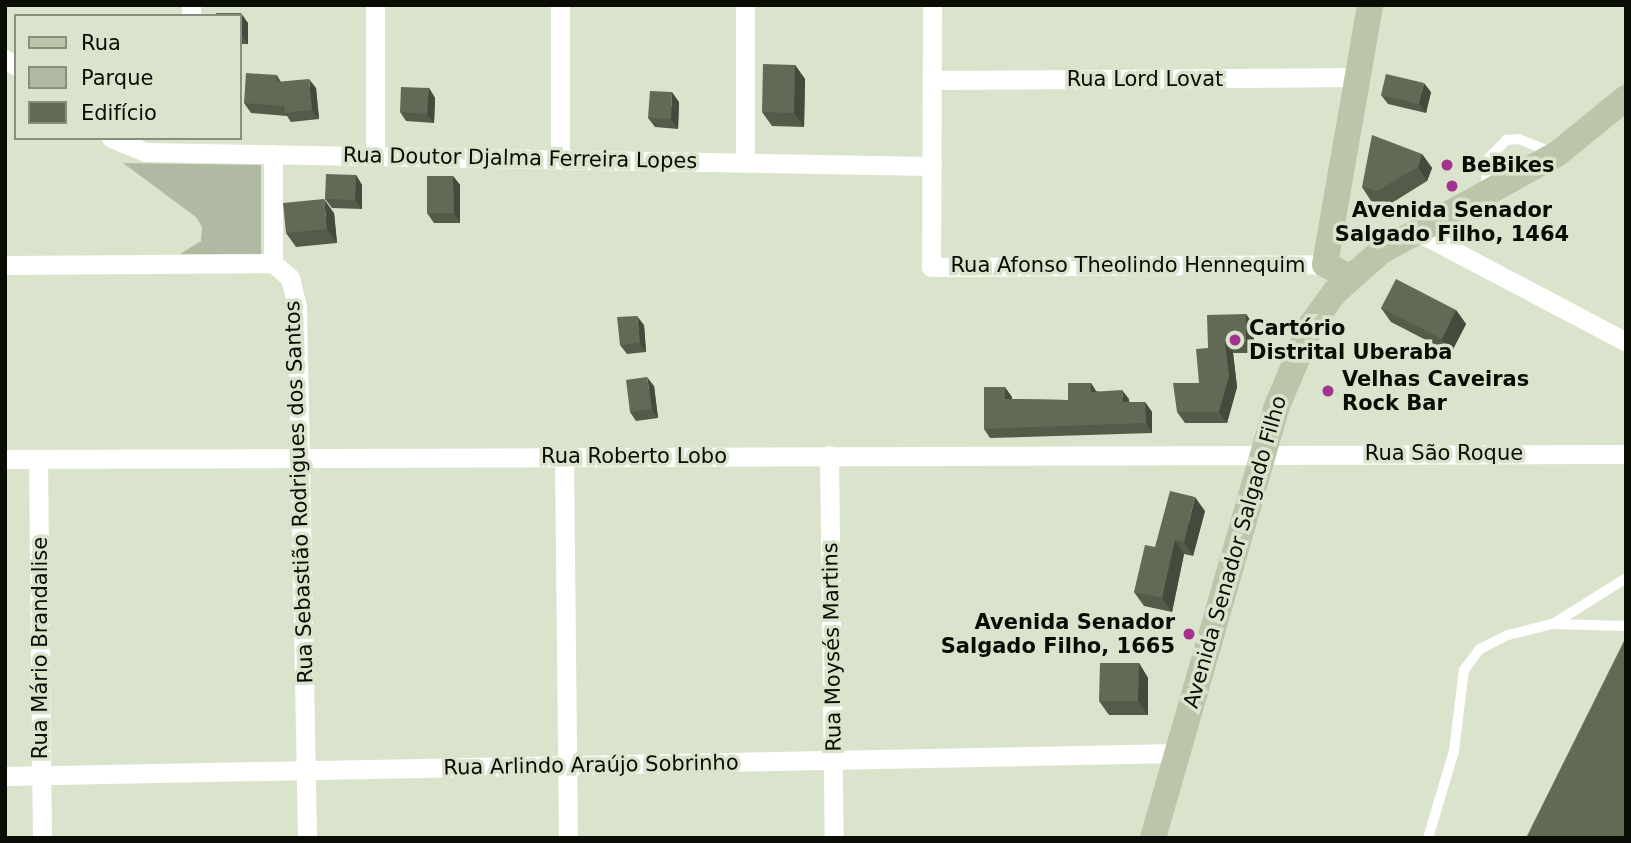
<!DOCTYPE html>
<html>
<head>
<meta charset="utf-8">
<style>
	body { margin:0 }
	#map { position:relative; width:1631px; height:843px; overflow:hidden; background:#dae4cc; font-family:"DejaVu Sans",sans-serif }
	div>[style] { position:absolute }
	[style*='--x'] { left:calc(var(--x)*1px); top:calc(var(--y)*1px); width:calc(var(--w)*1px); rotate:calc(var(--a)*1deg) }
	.green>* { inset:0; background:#b0baa2 }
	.lane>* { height:10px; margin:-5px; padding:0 5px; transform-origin:5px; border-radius:5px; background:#fff }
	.street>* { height:19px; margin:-9.5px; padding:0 9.5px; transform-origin:9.5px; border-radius:9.5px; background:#fff }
	.secondary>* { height:26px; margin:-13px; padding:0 13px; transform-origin:13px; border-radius:13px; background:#bbc5a9 }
	.wall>* { inset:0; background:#535b49 }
	.shaded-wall>* { inset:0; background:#444a3c }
	.building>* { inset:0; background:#616a55 }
	.dots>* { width:19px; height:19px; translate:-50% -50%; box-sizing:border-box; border:4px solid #dae4cc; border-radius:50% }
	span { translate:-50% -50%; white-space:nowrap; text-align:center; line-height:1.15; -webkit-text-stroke:7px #dae4cc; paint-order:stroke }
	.street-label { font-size:21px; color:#0a0d06 }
	.poi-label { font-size:21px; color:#0a0d06; font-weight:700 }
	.left { translate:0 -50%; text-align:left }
	.right { translate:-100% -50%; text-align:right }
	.frame { position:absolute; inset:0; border:7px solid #0a0d06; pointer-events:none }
	.legend { position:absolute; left:14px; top:14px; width:228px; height:126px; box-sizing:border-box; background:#dae4cc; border:2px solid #878e7d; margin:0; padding:9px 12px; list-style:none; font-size:21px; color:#0a0d06 }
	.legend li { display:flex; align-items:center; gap:14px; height:35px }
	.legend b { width:35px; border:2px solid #878e7d }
</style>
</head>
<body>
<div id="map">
	<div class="green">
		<i style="clip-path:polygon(123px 163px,261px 165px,261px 254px,180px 254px,201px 241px,202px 227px,196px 217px)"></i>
	</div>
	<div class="lane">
		<i style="--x:1486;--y:188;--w:28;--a:-88"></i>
		<i style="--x:1487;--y:160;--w:28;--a:-46"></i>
		<i style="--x:1506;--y:140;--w:13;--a:-4"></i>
		<i style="--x:1519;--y:139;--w:35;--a:22"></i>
		<i style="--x:1553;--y:624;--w:86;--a:-32.2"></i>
		<i style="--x:1428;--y:838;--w:91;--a:-73.4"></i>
		<i style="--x:1454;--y:751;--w:82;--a:-83"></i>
		<i style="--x:1464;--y:670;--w:26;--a:-53"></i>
		<i style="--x:1480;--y:649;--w:31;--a:-27"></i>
		<i style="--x:1508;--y:635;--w:45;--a:-14"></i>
		<i style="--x:1552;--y:624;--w:74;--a:1.5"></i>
	</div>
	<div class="street">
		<i style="--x:375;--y:5;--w:151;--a:90"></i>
		<i style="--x:932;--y:5;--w:262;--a:90.2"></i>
		<i style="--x:931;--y:267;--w:394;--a:-0.4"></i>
		<i style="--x:191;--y:16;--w:11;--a:-90"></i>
		<i style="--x:5;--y:59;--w:13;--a:32"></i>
		<i style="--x:932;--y:80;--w:425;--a:-0.4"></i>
		<i style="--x:111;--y:138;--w:37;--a:22"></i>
		<i style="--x:145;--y:152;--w:787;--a:1.02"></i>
		<i style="--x:273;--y:154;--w:109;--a:90"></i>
		<i style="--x:273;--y:263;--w:23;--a:41"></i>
		<i style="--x:290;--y:278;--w:30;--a:76"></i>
		<i style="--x:297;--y:307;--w:531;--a:88.92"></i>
		<i style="--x:560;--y:159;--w:154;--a:-90"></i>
		<i style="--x:745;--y:162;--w:157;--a:-90"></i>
		<i style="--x:1414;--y:230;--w:240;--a:27.8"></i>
		<i style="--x:5;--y:265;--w:268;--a:-0.4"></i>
		<i style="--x:829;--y:455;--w:383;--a:89.3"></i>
		<i style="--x:564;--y:457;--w:381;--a:89.4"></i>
		<i style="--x:5;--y:459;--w:1621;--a:-0.18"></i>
		<i style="--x:38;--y:459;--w:379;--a:89.4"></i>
		<i style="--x:5;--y:776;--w:1172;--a:-1.12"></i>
	</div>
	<div class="secondary">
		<i style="--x:1349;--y:277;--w:27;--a:-152"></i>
		<i style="--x:1325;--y:264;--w:263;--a:-80.1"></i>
		<i style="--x:1153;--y:838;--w:449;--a:-74"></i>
		<i style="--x:1277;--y:406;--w:88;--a:-67.2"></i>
		<i style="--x:1311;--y:325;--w:41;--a:-54"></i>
		<i style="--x:1335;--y:292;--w:60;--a:-41.6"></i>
		<i style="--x:1380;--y:252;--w:202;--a:-29"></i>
		<i style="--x:1557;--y:154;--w:89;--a:-39.1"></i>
	</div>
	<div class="wall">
		<i style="clip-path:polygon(240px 16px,248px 23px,248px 44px,240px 44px)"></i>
		<i style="clip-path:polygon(795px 65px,805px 79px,804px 127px,772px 126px,762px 112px)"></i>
		<i style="clip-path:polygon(277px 75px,281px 82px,316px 88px,319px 119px,291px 122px,287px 116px,251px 113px,244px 103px)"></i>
		<i style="clip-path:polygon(429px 88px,435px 98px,434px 123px,406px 121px,400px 112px)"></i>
		<i style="clip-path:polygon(1431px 92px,1426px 113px,1388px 104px,1381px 95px)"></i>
		<i style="clip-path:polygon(679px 102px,678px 129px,655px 127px,648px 118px)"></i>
		<i style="clip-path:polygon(1422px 154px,1432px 168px,1427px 181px,1387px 206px,1371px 201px,1362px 187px)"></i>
		<i style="clip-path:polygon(356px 175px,362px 185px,362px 209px,332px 208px,325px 199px)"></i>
		<i style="clip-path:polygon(453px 176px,460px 185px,460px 223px,434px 223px,427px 213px)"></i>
		<i style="clip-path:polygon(334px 213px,337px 243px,296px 247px,286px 233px)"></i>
		<i style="clip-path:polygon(1381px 308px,1456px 310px,1466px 324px,1451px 353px,1391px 322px)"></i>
		<i style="clip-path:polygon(1246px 314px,1254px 326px,1254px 353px,1233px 353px,1237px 387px,1227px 423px,1185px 423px,1177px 412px,1199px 383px,1208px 348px)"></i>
		<i style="clip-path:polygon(644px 325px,646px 352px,627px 354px,620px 345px)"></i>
		<i style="clip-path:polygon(1091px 383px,1096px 391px,1129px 399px,1129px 402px,1145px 402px,1152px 412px,1152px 433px,990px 438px,984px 429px,1012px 397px,1012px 399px,1068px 400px)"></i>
		<i style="clip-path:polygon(654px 386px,658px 418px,636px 421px,630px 412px)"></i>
		<i style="clip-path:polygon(1205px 511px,1193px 556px,1184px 554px,1172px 612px,1144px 606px,1134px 592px,1155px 547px)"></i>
		<i style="clip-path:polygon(1139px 663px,1148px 678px,1148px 715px,1109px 715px,1099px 701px)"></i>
	</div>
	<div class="shaded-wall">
		<i style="clip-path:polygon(241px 13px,248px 23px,248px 44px,242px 35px)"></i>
		<i style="clip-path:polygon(795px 65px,805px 79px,804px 127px,794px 113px)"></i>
		<i style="clip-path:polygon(309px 79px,316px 88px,319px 119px,312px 110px)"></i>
		<i style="clip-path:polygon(1424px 83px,1431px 92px,1426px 113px,1419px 104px)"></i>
		<i style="clip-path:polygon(429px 88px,435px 98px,434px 123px,427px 114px)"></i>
		<i style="clip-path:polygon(672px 92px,679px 102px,678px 129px,671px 119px)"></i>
		<i style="clip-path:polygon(1422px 154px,1432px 168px,1427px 181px,1418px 167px)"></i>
		<i style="clip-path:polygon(356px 175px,362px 185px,362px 209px,355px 200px)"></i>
		<i style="clip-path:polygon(453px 176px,460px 185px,460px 223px,454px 213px)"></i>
		<i style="clip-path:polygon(324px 199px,334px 213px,337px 243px,327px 229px)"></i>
		<i style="clip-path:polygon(1456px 310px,1466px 324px,1451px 353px,1442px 339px)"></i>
		<i style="clip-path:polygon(1246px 314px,1254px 326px,1254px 353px,1246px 342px)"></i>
		<i style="clip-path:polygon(637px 316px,644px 325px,646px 352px,640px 343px)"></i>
		<i style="clip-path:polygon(1225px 342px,1233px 353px,1237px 387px,1227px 423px,1219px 412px)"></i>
		<i style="clip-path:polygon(647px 377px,654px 386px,658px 418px,652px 409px)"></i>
		<i style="clip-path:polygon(1091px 383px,1097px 393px,1091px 392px)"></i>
		<i style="clip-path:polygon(1005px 387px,1012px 397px,1012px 408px,1005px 399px)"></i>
		<i style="clip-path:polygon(1122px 390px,1129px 399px,1130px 412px,1123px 402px)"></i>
		<i style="clip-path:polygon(1145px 402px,1152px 412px,1152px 433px,1146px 423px)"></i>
		<i style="clip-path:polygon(1195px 497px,1205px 511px,1193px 556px,1184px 542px)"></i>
		<i style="clip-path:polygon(1175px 540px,1184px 554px,1172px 612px,1162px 598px)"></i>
		<i style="clip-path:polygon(1139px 663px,1148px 678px,1148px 715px,1138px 701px)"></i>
	</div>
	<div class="building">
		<i style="clip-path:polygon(216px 13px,241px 13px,242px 35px,240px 35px,240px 16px,216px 16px)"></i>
		<i style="clip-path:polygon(763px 64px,795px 65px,794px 113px,762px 112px)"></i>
		<i style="clip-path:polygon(246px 73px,277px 75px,276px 82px,309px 79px,312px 110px,285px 113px,284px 106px,244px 103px)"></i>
		<i style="clip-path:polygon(1386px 74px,1424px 83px,1419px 104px,1381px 95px)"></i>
		<i style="clip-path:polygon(401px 87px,429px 88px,427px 114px,400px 112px)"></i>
		<i style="clip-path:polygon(650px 91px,672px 92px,671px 119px,648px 118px)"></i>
		<i style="clip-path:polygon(1372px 135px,1422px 154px,1418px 167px,1377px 191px,1362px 187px)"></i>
		<i style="clip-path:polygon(326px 174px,356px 175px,355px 200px,325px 199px)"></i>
		<i style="clip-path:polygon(427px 176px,453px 176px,454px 213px,427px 213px)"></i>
		<i style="clip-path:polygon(324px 199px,327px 229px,286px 233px,283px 203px)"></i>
		<i style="clip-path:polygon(1396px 279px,1456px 310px,1442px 339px,1381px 308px)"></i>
		<i style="clip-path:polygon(1246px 314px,1246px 342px,1225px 342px,1229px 376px,1219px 412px,1177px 412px,1173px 383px,1199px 383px,1196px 349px,1208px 348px,1207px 315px)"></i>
		<i style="clip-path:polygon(637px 316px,640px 343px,620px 345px,617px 317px)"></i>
		<i style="clip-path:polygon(647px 377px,652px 409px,630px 412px,626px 380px)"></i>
		<i style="clip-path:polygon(1068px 383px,1091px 383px,1091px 392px,1122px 390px,1123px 402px,1145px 402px,1146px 423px,984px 429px,984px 387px,1005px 387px,1005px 399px,1068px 400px)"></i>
		<i style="clip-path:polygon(1170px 491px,1195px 497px,1184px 542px,1175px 540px,1162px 598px,1134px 592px,1145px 545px,1155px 547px)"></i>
		<i style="clip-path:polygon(1626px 637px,1626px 838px,1526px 838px)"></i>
		<i style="clip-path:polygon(1100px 663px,1139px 663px,1138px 701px,1099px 701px)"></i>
	</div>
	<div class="dots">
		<i style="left:1447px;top:165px;background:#a4338f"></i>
		<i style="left:1452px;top:186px;background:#a4338f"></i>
		<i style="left:1235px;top:340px;background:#a4338f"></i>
		<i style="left:1328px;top:391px;background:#a4338f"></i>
		<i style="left:1189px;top:634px;background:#a4338f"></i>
	</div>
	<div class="street-label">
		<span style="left:1145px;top:79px">Rua Lord Lovat</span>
		<span style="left:520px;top:158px;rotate:1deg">Rua Doutor Djalma Ferreira Lopes</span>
		<span style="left:1128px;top:265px">Rua Afonso Theolindo Hennequim</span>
		<span style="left:1444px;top:453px">Rua São Roque</span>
		<span style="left:634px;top:456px">Rua Roberto Lobo</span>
		<span style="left:299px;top:492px;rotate:-92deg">Rua Sebastião Rodrigues dos Santos</span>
		<span style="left:1235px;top:552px;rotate:-74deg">Avenida Senador Salgado Filho</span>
		<span style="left:832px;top:647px;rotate:-91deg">Rua Moysés Martins</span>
		<span style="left:40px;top:648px;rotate:-90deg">Rua Mário Brandalise</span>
		<span style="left:591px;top:765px;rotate:-1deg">Rua Arlindo Araújo Sobrinho</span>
	</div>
	<div class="poi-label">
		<span class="left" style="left:1461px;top:165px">BeBikes</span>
		<span style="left:1452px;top:222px">Avenida Senador<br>Salgado Filho, 1464</span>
		<span class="left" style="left:1249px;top:340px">Cartório<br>Distrital Uberaba</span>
		<span class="left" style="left:1342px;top:391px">Velhas Caveiras<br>Rock Bar</span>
		<span class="right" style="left:1175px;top:634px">Avenida Senador<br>Salgado Filho, 1665</span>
	</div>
	<div class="frame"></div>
	<ul class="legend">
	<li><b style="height:9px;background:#bbc5a9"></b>Rua</li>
	<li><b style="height:19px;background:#b0baa2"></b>Parque</li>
	<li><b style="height:19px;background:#616a55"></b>Edifício</li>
	</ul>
</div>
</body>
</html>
